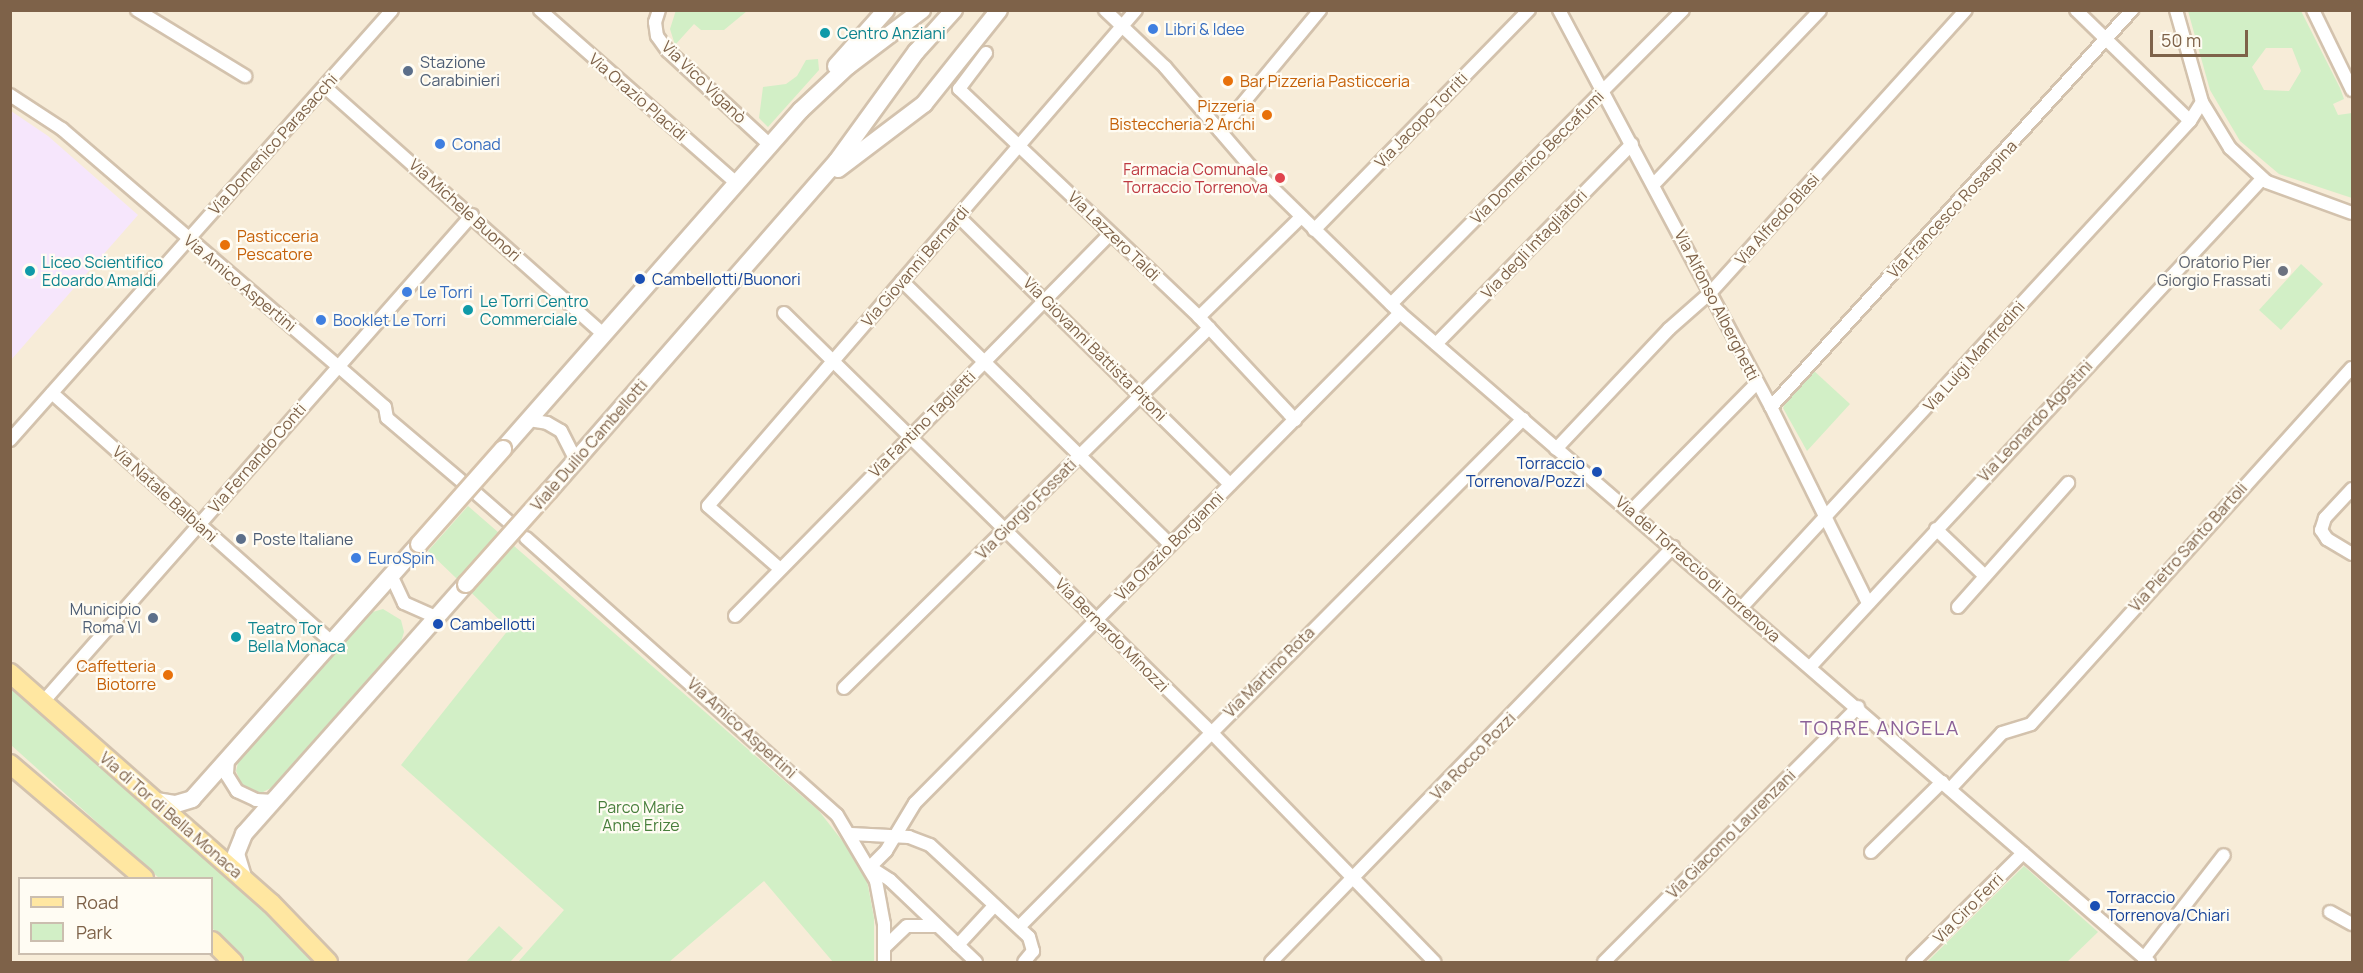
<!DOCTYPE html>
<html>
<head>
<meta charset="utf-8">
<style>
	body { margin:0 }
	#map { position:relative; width:2363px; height:973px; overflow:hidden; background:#fff9ea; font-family:Manrope,sans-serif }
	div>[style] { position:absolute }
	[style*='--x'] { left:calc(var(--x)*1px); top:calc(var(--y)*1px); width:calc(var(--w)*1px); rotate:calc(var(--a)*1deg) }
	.residential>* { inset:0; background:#f7ecd8 }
	.education>* { inset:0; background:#f6e6fc }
	.green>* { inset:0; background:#d2efc6 }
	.roads { filter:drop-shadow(2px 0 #d3c2ad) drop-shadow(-2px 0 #d3c2ad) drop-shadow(0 2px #d3c2ad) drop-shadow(0 -2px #d3c2ad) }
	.street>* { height:12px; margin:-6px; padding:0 6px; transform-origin:6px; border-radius:6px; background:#fff }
	.secondary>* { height:16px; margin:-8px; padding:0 8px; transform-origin:8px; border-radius:8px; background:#fff }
	.primary>* { height:18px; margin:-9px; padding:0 9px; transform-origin:9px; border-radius:9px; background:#ffe7a1 }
	.bridges { filter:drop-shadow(2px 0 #d7c3ab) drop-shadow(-2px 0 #d7c3ab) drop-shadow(0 2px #d7c3ab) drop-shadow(0 -2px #d7c3ab) }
	.secondary-bridge>* { height:16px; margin:-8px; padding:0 8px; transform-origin:8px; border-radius:8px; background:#fff }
	.dots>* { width:16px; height:16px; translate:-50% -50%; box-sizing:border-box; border:3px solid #fffcf3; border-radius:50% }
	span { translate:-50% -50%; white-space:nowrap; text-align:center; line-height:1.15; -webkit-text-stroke:4.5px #fffcf3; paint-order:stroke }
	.shop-label { font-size:16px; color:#366cbe }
	.left { translate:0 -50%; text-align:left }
	.culture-label { font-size:16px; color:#0d838f }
	.service-label { font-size:16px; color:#4e5e75 }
	.right { translate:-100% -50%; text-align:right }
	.food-label { font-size:16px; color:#c56008 }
	.street-label { font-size:16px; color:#7e6249 }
	.health-label { font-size:16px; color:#be3a42 }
	.worship-label { font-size:16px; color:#5b616d }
	.transit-label { font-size:16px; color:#164399 }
	.park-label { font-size:16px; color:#487f3c }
	.quarter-label { font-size:20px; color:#8c6299; letter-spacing:1.5px }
	.frame { position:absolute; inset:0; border:12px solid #7e6249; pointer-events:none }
	.legend { position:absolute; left:18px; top:877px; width:195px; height:78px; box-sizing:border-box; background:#fffcf3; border:2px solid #cbbeaf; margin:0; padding:8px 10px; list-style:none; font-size:18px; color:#7e6249 }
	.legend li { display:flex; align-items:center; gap:12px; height:30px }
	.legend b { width:30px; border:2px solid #cbbeaf }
	.scale { position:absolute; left:2150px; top:30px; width:98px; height:27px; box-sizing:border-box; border:3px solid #7e6249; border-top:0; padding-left:8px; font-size:18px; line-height:21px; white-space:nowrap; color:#7e6249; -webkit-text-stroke:4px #fffcf3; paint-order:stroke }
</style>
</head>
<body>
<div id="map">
	<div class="residential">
		<i style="clip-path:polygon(evenodd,10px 11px,382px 11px,218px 203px,391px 11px,2352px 11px,2352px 962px,11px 962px,10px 11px,20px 878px,212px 878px,212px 954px,20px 954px,20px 878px)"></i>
	</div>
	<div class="education">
		<i style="clip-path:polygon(11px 111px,48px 136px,138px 215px,11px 360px)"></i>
	</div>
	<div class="green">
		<i style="clip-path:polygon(676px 10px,747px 10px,747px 11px,724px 30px,701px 30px,694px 24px,675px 45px,670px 29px)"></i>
		<i style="clip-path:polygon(evenodd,2188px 11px,2301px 11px,2340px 88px,2344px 99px,2333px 104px,2338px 115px,2352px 113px,2352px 198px,2279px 174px,2240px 141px,2210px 90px,2188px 11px,2266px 48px,2292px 48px,2301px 71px,2289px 91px,2264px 90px,2252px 67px,2266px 48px)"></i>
		<i style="clip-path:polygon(818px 59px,819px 70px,768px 127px,759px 118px,763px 87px,786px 84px,797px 76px,806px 60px)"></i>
		<i style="clip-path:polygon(2301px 264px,2323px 284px,2281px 330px,2259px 310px)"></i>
		<i style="clip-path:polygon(1813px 370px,1850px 404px,1807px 451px,1783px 408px,1787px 399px)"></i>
		<i style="clip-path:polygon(468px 506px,819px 811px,865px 870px,874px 918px,874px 962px,833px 962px,764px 881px,669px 962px,518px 962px,564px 910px,401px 765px,509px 629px,428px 551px)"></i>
		<i style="clip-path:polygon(383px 609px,401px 620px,404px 632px,400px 645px,275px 786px,261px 793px,243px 788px,236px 771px,239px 759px,369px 613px)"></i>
		<i style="clip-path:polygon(11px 687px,255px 903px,313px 962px,246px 962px,212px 928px,212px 878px,159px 878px,11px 745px)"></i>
		<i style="clip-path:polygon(2024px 866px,2098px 932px,2067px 962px,1927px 962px)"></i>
		<i style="clip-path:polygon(499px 926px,523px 948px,510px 962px,466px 962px)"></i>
	</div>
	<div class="roads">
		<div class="street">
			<i style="--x:137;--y:10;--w:127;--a:31.4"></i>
			<i style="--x:540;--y:10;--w:261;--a:41.4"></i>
			<i style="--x:659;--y:10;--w:13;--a:108"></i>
			<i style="--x:655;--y:22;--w:14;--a:82"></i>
			<i style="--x:657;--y:36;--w:19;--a:54"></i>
			<i style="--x:668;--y:51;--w:139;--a:42.7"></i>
			<i style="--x:1105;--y:10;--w:83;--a:43.5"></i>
			<i style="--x:1165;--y:67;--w:130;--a:49.4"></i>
			<i style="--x:1250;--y:166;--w:210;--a:44.4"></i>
			<i style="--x:1400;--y:313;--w:991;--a:40.91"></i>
			<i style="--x:1559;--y:10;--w:450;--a:61.9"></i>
			<i style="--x:1771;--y:407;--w:219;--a:63.7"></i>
			<i style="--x:2076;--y:10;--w:159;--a:44.2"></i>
			<i style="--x:2176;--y:10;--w:96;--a:74.2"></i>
			<i style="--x:2202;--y:102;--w:54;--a:58.7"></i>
			<i style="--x:2230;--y:148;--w:50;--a:42.6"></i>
			<i style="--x:2267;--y:182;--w:90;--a:20"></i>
			<i style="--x:2313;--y:10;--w:89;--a:64"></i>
			<i style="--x:986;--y:53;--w:45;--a:126.9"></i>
			<i style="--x:959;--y:89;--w:331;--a:43.5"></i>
			<i style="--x:1199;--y:317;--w:141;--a:47"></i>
			<i style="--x:325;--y:87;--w:372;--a:41.6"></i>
			<i style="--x:10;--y:95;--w:62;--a:33.2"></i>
			<i style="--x:62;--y:129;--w:364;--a:40.7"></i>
			<i style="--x:338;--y:366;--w:62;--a:41.1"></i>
			<i style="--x:385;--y:407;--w:11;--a:80"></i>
			<i style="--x:387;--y:418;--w:96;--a:40.3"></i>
			<i style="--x:1220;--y:131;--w:157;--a:-50.4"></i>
			<i style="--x:1654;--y:184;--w:240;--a:-46.3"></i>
			<i style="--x:958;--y:216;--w:382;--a:44.6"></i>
			<i style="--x:1314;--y:230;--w:308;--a:-45.7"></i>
			<i style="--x:902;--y:281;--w:375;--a:44.5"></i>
			<i style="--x:1391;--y:304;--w:414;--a:-45.2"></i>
			<i style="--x:784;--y:313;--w:597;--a:44.46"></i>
			<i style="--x:1210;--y:731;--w:322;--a:45.8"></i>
			<i style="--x:1199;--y:317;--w:143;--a:-44.4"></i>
			<i style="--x:1436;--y:344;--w:280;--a:-45.6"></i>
			<i style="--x:52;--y:393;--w:374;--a:41.7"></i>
			<i style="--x:1771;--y:407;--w:537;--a:-47.72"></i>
			<i style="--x:529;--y:420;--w:18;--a:9"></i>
			<i style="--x:547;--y:423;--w:16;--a:30"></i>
			<i style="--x:561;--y:431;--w:34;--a:63"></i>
			<i style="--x:10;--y:440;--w:575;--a:-48.38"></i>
			<i style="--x:1556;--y:449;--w:165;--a:-46.7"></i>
			<i style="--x:1669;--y:329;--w:56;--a:-41.4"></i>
			<i style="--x:1711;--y:292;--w:380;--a:-47.9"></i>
			<i style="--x:2352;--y:489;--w:40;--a:133"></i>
			<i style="--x:2325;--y:518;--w:13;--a:108"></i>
			<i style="--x:2321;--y:530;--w:11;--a:56"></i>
			<i style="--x:2327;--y:539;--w:29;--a:31"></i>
			<i style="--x:478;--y:495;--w:41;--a:41.1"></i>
			<i style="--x:1631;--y:511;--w:180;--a:-45.5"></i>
			<i style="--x:1936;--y:529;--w:68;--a:43.8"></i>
			<i style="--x:526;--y:538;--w:416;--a:41.7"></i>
			<i style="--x:837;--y:815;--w:77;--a:59.4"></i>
			<i style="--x:876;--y:881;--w:44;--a:79.5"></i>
			<i style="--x:884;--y:924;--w:38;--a:90"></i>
			<i style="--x:779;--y:568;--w:94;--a:-138.9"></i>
			<i style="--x:708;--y:506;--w:655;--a:-49.21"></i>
			<i style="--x:391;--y:575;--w:31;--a:65"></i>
			<i style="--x:404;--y:603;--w:34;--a:24"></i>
			<i style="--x:1742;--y:607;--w:661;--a:-47.33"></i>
			<i style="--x:2190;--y:121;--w:22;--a:-58"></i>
			<i style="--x:1958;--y:607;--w:166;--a:-48.4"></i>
			<i style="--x:735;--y:616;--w:535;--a:-45.53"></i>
			<i style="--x:1811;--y:666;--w:664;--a:-47.2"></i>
			<i style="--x:844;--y:688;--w:513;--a:-44.6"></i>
			<i style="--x:43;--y:702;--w:649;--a:-48.62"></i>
			<i style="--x:228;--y:759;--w:16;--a:94"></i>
			<i style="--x:227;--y:775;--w:19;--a:58"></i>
			<i style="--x:237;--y:791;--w:21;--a:25"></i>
			<i style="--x:256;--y:800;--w:18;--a:3"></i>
			<i style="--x:1950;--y:789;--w:76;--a:-47.1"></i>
			<i style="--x:2002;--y:733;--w:30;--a:-17"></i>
			<i style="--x:2031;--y:724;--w:479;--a:-48"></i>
			<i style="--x:851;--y:834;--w:58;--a:3"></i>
			<i style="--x:909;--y:837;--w:22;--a:21"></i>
			<i style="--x:930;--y:845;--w:135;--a:42.9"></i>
			<i style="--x:1029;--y:937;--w:15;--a:74"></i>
			<i style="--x:1033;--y:951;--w:14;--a:129"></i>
			<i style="--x:1871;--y:852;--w:100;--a:-44.6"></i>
			<i style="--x:2330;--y:912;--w:25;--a:29"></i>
			<i style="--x:1019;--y:927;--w:716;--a:-45.23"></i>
			<i style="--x:958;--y:945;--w:53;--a:-47.3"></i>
			<i style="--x:885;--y:947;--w:30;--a:-44"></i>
			<i style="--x:907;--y:926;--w:30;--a:0"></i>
			<i style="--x:2144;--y:958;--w:130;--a:-52.2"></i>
			<i style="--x:976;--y:962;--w:119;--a:-136.4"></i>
			<i style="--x:890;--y:880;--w:24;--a:-147"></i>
			<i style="--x:870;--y:867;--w:23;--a:-45"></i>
			<i style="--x:886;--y:851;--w:56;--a:-58.9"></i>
			<i style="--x:915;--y:803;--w:689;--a:-45.29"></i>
			<i style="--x:1271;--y:962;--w:578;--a:-45.91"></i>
			<i style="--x:1604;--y:962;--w:360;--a:-45.1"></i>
			<i style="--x:1913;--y:962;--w:155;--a:-44.7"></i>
		</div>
		<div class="secondary">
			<i style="--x:836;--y:66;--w:75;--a:-48.2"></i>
			<i style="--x:838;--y:169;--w:108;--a:-37.1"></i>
			<i style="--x:924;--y:104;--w:120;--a:-51.4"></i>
			<i style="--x:503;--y:449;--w:451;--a:-48.7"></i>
			<i style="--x:801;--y:110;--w:64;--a:-43.1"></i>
			<i style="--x:848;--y:66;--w:93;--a:-37.1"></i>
			<i style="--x:549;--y:491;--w:438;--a:-48.9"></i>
			<i style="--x:837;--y:161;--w:135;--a:-54.1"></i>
			<i style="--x:916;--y:52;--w:57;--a:-47.9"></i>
			<i style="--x:156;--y:801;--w:20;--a:9"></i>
			<i style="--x:176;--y:804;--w:17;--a:-17"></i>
			<i style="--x:192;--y:799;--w:341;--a:-48.3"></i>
			<i style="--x:244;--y:880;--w:27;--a:-107"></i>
			<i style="--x:236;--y:854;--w:22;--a:-68"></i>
			<i style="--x:244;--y:834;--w:334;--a:-48.4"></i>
		</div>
		<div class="primary">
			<i style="--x:10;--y:673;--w:348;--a:41.4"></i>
			<i style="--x:271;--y:903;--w:82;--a:46"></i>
			<i style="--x:10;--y:764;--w:176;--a:40.4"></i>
			<i style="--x:212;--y:941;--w:30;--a:45"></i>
		</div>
	</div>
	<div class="bridges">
		<div class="secondary-bridge">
			<i style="--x:419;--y:544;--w:127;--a:-48.5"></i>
			<i style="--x:466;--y:584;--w:125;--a:-48.3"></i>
		</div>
	</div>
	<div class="dots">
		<i style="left:1153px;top:29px;background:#3f7fe0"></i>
		<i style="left:825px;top:33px;background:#0f9aa8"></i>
		<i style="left:408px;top:71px;background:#5c6f8a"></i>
		<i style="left:1228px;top:81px;background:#e8710a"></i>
		<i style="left:1267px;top:115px;background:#e8710a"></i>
		<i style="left:440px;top:144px;background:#3f7fe0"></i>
		<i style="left:1280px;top:178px;background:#e0444e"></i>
		<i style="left:225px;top:245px;background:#e8710a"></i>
		<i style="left:30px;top:271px;background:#0f9aa8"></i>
		<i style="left:2283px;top:271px;background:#6b7280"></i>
		<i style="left:640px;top:279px;background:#1a4fb4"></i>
		<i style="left:407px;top:292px;background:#3f7fe0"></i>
		<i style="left:468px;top:310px;background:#0f9aa8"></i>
		<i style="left:321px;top:320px;background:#3f7fe0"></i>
		<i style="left:1597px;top:472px;background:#1a4fb4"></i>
		<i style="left:241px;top:539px;background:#5c6f8a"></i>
		<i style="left:356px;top:558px;background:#3f7fe0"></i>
		<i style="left:153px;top:618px;background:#5c6f8a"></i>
		<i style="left:438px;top:624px;background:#1a4fb4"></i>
		<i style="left:236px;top:637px;background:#0f9aa8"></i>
		<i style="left:168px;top:675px;background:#e8710a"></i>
		<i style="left:2095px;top:906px;background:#1a4fb4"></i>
	</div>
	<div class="shop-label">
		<span class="left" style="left:1165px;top:29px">Libri &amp; Idee</span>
		<span class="left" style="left:452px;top:144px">Conad</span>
		<span class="left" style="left:419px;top:292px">Le Torri</span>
		<span class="left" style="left:333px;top:320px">Booklet Le Torri</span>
		<span class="left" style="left:368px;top:558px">EuroSpin</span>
	</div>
	<div class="culture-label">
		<span class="left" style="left:837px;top:33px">Centro Anziani</span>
		<span class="left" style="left:42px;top:271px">Liceo Scientifico<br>Edoardo Amaldi</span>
		<span class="left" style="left:480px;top:310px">Le Torri Centro<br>Commerciale</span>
		<span class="left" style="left:248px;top:637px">Teatro Tor<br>Bella Monaca</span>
	</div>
	<div class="service-label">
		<span class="left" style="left:420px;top:71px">Stazione<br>Carabinieri</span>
		<span class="left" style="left:253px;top:539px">Poste Italiane</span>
		<span class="right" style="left:141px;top:618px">Municipio<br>Roma VI</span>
	</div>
	<div class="food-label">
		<span class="left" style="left:1240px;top:81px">Bar Pizzeria Pasticceria</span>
		<span class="right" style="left:1255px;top:115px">Pizzeria<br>Bisteccheria 2 Archi</span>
		<span class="left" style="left:237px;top:245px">Pasticceria<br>Pescatore</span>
		<span class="right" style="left:156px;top:675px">Caffetteria<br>Biotorre</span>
	</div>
	<div class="street-label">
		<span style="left:704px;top:82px;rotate:44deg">Via Vico Viganò</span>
		<span style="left:638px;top:97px;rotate:41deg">Via Orazio Placidi</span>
		<span style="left:1421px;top:120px;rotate:-46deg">Via Jacopo Torriti</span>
		<span style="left:273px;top:144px;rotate:-48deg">Via Domenico Parasacchi</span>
		<span style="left:1537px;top:157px;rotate:-45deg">Via Domenico Beccafumi</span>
		<span style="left:1952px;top:209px;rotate:-47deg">Via Francesco Rosaspina</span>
		<span style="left:465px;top:210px;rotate:42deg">Via Michele Buonori</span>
		<span style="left:1777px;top:219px;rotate:-48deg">Via Alfredo Blasi</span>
		<span style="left:1114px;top:236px;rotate:44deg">Via Lazzero Taldi</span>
		<span style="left:1534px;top:244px;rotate:-46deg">Via degli Intagliatori</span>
		<span style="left:915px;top:266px;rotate:-49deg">Via Giovanni Bernardi</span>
		<span style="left:240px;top:283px;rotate:40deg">Via Amico Aspertini</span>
		<span style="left:1717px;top:305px;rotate:63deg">Via Alfonso Alberghetti</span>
		<span style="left:1095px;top:349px;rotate:45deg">Via Giovanni Battista Pitoni</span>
		<span style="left:1974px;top:356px;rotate:-48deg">Via Luigi Manfredini</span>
		<span style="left:2035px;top:421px;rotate:-47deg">Via Leonardo Agostini</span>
		<span style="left:922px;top:424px;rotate:-45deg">Via Fantino Taglietti</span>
		<span style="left:589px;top:445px;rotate:-49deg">Viale Duilio Cambellotti</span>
		<span style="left:257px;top:458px;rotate:-49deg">Via Fernando Conti</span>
		<span style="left:165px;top:494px;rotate:42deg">Via Natale Balbiani</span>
		<span style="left:1026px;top:509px;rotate:-45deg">Via Giorgio Fossati</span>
		<span style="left:1169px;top:546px;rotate:-45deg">Via Orazio Borgianni</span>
		<span style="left:2188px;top:547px;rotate:-48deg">Via Pietro Santo Bartoli</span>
		<span style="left:1698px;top:569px;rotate:41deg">Via del Torraccio di Torrenova</span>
		<span style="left:1112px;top:635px;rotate:45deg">Via Bernardo Minozzi</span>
		<span style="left:1269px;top:672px;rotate:-45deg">Via Martino Rota</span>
		<span style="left:742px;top:728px;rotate:42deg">Via Amico Aspertini</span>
		<span style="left:1473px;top:756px;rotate:-46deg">Via Rocco Pozzi</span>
		<span style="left:171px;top:815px;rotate:41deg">Via di Tor di Bella Monaca</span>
		<span style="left:1731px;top:834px;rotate:-45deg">Via Giacomo Laurenzani</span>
		<span style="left:1968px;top:908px;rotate:-45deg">Via Ciro Ferri</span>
	</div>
	<div class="health-label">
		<span class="right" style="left:1268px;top:178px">Farmacia Comunale<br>Torraccio Torrenova</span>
	</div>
	<div class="worship-label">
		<span class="right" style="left:2271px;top:271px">Oratorio Pier<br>Giorgio Frassati</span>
	</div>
	<div class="transit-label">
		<span class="left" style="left:652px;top:279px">Cambellotti/Buonori</span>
		<span class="right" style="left:1585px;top:472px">Torraccio<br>Torrenova/Pozzi</span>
		<span class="left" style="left:450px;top:624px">Cambellotti</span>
		<span class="left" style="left:2107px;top:906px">Torraccio<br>Torrenova/Chiari</span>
	</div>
	<div class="park-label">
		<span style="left:641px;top:816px">Parco Marie<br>Anne Erize</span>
	</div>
	<div class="quarter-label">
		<span style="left:1880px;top:727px">TORRE ANGELA</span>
	</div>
	<div class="frame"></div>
	<ul class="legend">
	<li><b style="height:8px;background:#ffe7a1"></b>Road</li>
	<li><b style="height:16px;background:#d2efc6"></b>Park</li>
	</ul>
	<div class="scale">50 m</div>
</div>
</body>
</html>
